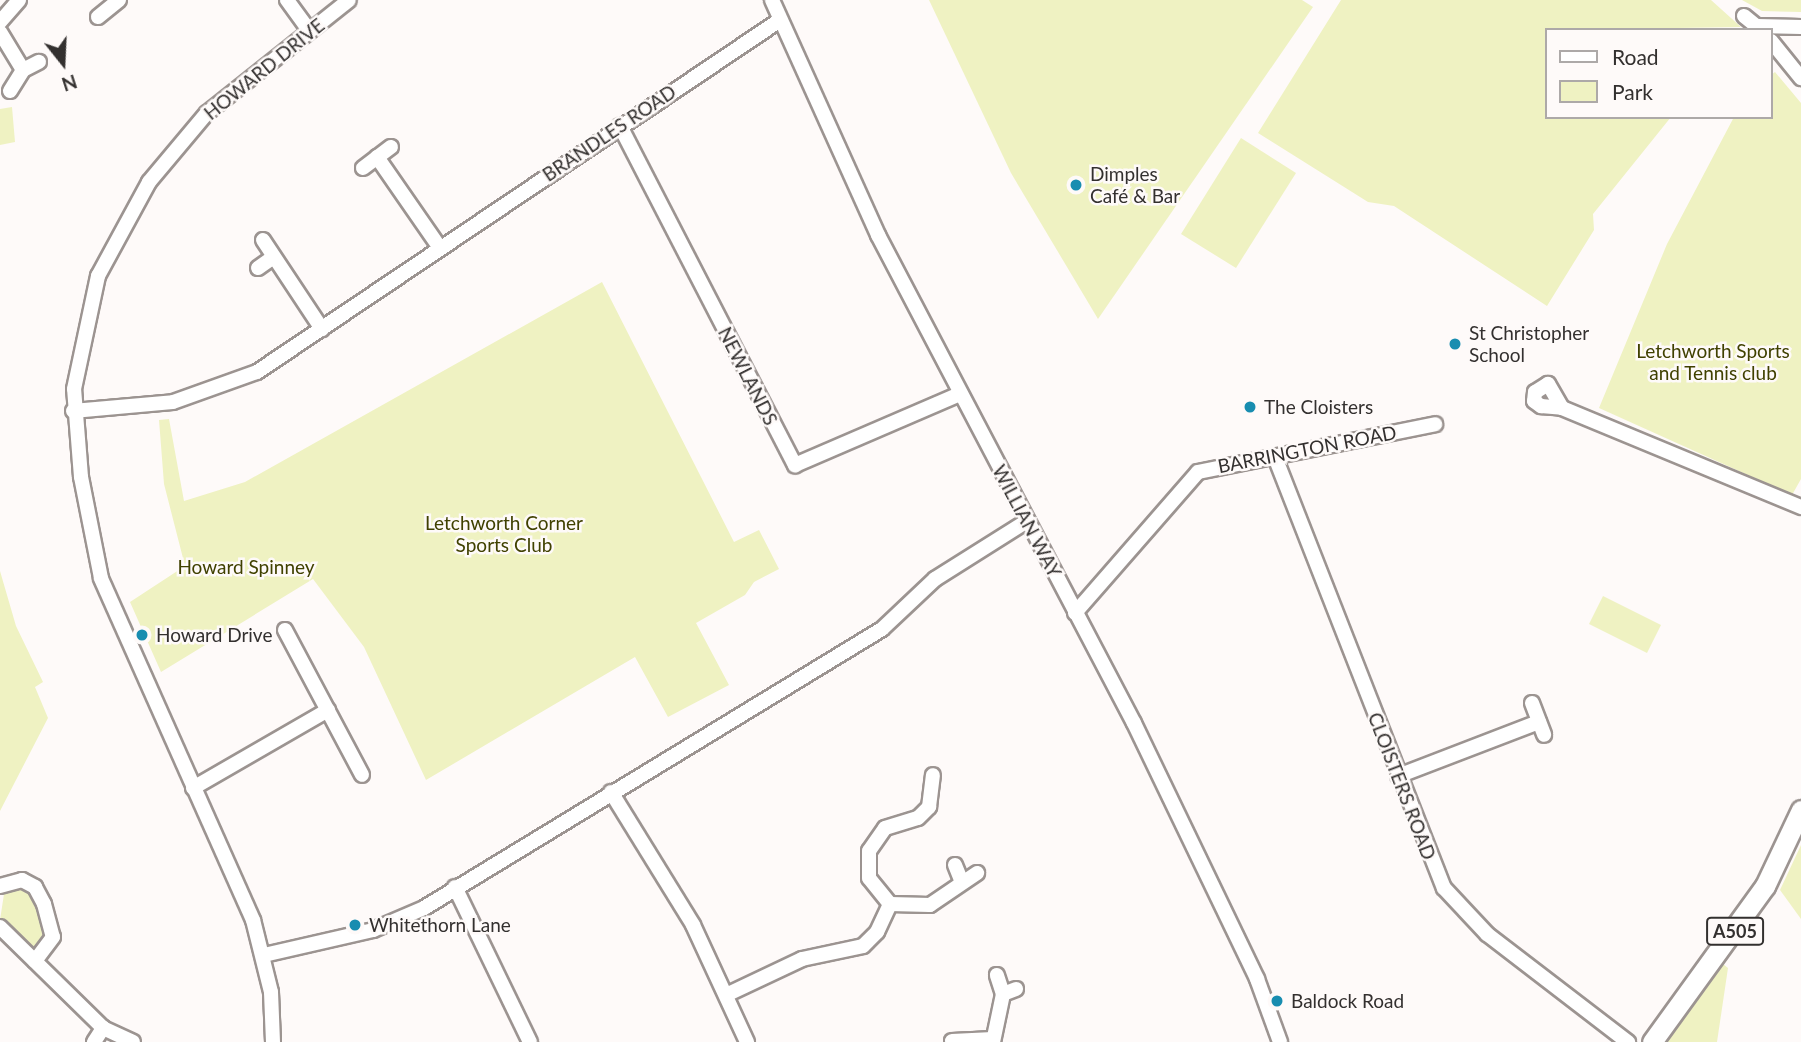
<!DOCTYPE html>
<html>
<head>
<meta charset="utf-8">
<style>
	body { margin:0 }
	#map { position:relative; width:1801px; height:1042px; overflow:hidden; background:#fefaf9; font-family:Lato,sans-serif }
	div>[style] { position:absolute }
	[style*='--x'] { left:calc(var(--x)*1px); top:calc(var(--y)*1px); width:calc(var(--w)*1px); rotate:calc(var(--a)*1deg) }
	.green>* { inset:0; background:#eff2c2 }
	.roads { filter:drop-shadow(2px 0 #9c9491) drop-shadow(-2px 0 #9c9491) drop-shadow(0 2px #9c9491) drop-shadow(0 -2px #9c9491) }
	.minor>* { height:14px; margin:-7px; padding:0 7px; transform-origin:7px; border-radius:7px; background:#fff }
	.major>* { height:19px; margin:-9.5px; padding:0 9.5px; transform-origin:9.5px; border-radius:9.5px; background:#fff }
	.dots>* { width:19px; height:19px; translate:-50% -50%; box-sizing:border-box; border:4px solid #fefaf9; border-radius:50% }
	span { translate:-50% -50%; white-space:nowrap; text-align:center; line-height:1.15; -webkit-text-stroke:5px #fefaf9; paint-order:stroke }
	.shield-label span { padding:2px 5px; background:#fefaf9; border:2px solid; border-radius:5px; -webkit-text-stroke-width:0 }
	.shield-label { font-size:18px; color:#33302f; font-weight:700 }
	.street-label { font-size:19px; color:#33302f }
	.poi-label { font-size:19px; color:#33302f }
	.left { translate:0 -50%; text-align:left }
	.park-label { font-size:19px; color:#404100 }
	.legend { position:absolute; left:1545px; top:28px; width:228px; height:91px; box-sizing:border-box; background:#fefaf9; border:2px solid #ada9a8; margin:0; padding:9px 12px; list-style:none; font-size:21px; color:#33302f }
	.legend li { display:flex; align-items:center; gap:14px; height:35px }
	.legend b { width:35px; border:2px solid #ada9a8 }
	.north { position:absolute; left:28px; top:28px; width:70px; height:70px; -webkit-text-stroke:5px #fefaf9; paint-order:stroke; rotate:162deg; font-size:19px; font-weight:700; line-height:28px; text-align:center; color:#33302f }
	.north::after { content:''; display:block; margin:auto; width:24px; height:32px; background:#33302f; clip-path:polygon(50% 0,100% 100%,50% 72%,0 100%) }
</style>
</head>
<body>
<div id="map">
	<div class="green">
		<i style="clip-path:polygon(929px 0,1302px 0,1313px 7px,1098px 319px,1011px 173px)"></i>
		<i style="clip-path:polygon(1341px 0,1711px 0,1741px 27px,1547px 30px,1547px 117px,1671px 117px,1593px 214px,1594px 230px,1547px 306px,1394px 206px,1368px 202px,1258px 133px)"></i>
		<i style="clip-path:polygon(1742px 0,1801px 0,1801px 12px,1762px 11px)"></i>
		<i style="clip-path:polygon(1775px 72px,1801px 103px,1801px 479px,1792px 495px,1599px 408px,1667px 244px,1734px 117px,1771px 117px,1771px 75px)"></i>
		<i style="clip-path:polygon(12px 107px,15px 142px,0 145px,0 109px)"></i>
		<i style="clip-path:polygon(1241px 138px,1296px 173px,1236px 268px,1181px 234px)"></i>
		<i style="clip-path:polygon(602px 282px,734px 542px,759px 530px,779px 569px,754px 582px,745px 595px,696px 623px,729px 685px,668px 717px,635px 657px,426px 780px,364px 647px,313px 579px,161px 672px,130px 602px,185px 566px,164px 484px,159px 420px,169px 419px,184px 501px,245px 482px)"></i>
		<i style="clip-path:polygon(0 571px,16px 626px,43px 682px,35px 687px,48px 718px,0 811px)"></i>
		<i style="clip-path:polygon(1603px 596px,1661px 625px,1647px 653px,1589px 624px)"></i>
		<i style="clip-path:polygon(1801px 845px,1801px 919px,1780px 890px)"></i>
		<i style="clip-path:polygon(16px 890px,27px 890px,48px 927px,35px 951px,0 920px,4px 894px)"></i>
		<i style="clip-path:polygon(1723px 964px,1728px 968px,1717px 1042px,1662px 1042px)"></i>
	</div>
	<div class="roads">
		<div class="minor">
			<i style="--x:287;--y:0;--w:37;--a:54"></i>
			<i style="--x:772;--y:0;--w:258;--a:65.7"></i>
			<i style="--x:878;--y:235;--w:551;--a:62.32"></i>
			<i style="--x:1134;--y:723;--w:284;--a:64.3"></i>
			<i style="--x:1257;--y:979;--w:67;--a:69.9"></i>
			<i style="--x:1744;--y:16;--w:22;--a:39"></i>
			<i style="--x:98;--y:17;--w:27;--a:-39"></i>
			<i style="--x:0;--y:22;--w:29;--a:-49"></i>
			<i style="--x:1757;--y:26;--w:44;--a:1.3"></i>
			<i style="--x:0;--y:32;--w:44;--a:58.8"></i>
			<i style="--x:1771;--y:41;--w:48;--a:51"></i>
			<i style="--x:10;--y:91;--w:25;--a:-58"></i>
			<i style="--x:23;--y:70;--w:18;--a:-27"></i>
			<i style="--x:620;--y:126;--w:382;--a:62.7"></i>
			<i style="--x:795;--y:465;--w:180;--a:-23.3"></i>
			<i style="--x:377;--y:157;--w:111;--a:55.3"></i>
			<i style="--x:363;--y:168;--w:35;--a:-37"></i>
			<i style="--x:263;--y:240;--w:107;--a:56.5"></i>
			<i style="--x:258;--y:268;--w:19;--a:-35"></i>
			<i style="--x:1562;--y:408;--w:28;--a:-120"></i>
			<i style="--x:1548;--y:384;--w:15;--a:148"></i>
			<i style="--x:1535;--y:392;--w:9;--a:96"></i>
			<i style="--x:1534;--y:401;--w:9;--a:36"></i>
			<i style="--x:1541;--y:406;--w:21;--a:5"></i>
			<i style="--x:1562;--y:408;--w:259;--a:22.5"></i>
			<i style="--x:73;--y:411;--w:100;--a:-5.1"></i>
			<i style="--x:173;--y:402;--w:89;--a:-19.7"></i>
			<i style="--x:257;--y:372;--w:630;--a:-33.94"></i>
			<i style="--x:1275;--y:457;--w:463;--a:68.6"></i>
			<i style="--x:1444;--y:888;--w:63;--a:46.9"></i>
			<i style="--x:1487;--y:934;--w:178;--a:37.5"></i>
			<i style="--x:1075;--y:613;--w:187;--a:-48.9"></i>
			<i style="--x:1198;--y:472;--w:242;--a:-11.4"></i>
			<i style="--x:285;--y:630;--w:164;--a:62"></i>
			<i style="--x:1532;--y:703;--w:34;--a:69"></i>
			<i style="--x:1398;--y:776;--w:151;--a:-21"></i>
			<i style="--x:193;--y:788;--w:156;--a:-30"></i>
			<i style="--x:611;--y:792;--w:156;--a:58.3"></i>
			<i style="--x:693;--y:925;--w:129;--a:65.2"></i>
			<i style="--x:955;--y:865;--w:16;--a:68"></i>
			<i style="--x:0;--y:886;--w:23;--a:-15"></i>
			<i style="--x:22;--y:880;--w:15;--a:28"></i>
			<i style="--x:35;--y:887;--w:19;--a:62"></i>
			<i style="--x:44;--y:904;--w:34;--a:75"></i>
			<i style="--x:53;--y:937;--w:30;--a:127"></i>
			<i style="--x:455;--y:887;--w:172;--a:64.2"></i>
			<i style="--x:890;--y:904;--w:33;--a:-129"></i>
			<i style="--x:869;--y:878;--w:27;--a:-90"></i>
			<i style="--x:869;--y:851;--w:28;--a:-55"></i>
			<i style="--x:885;--y:828;--w:34;--a:-17"></i>
			<i style="--x:918;--y:818;--w:16;--a:-45"></i>
			<i style="--x:929;--y:807;--w:32;--a:-83"></i>
			<i style="--x:0;--y:927;--w:144;--a:44.4"></i>
			<i style="--x:103;--y:1028;--w:33;--a:25"></i>
			<i style="--x:264;--y:955;--w:112;--a:-12.9"></i>
			<i style="--x:373;--y:930;--w:56;--a:-23.3"></i>
			<i style="--x:424;--y:908;--w:536;--a:-31.35"></i>
			<i style="--x:882;--y:629;--w:73;--a:-43.3"></i>
			<i style="--x:935;--y:579;--w:109;--a:-32.2"></i>
			<i style="--x:1003;--y:994;--w:14;--a:-21"></i>
			<i style="--x:726;--y:995;--w:84;--a:-25.3"></i>
			<i style="--x:802;--y:959;--w:62;--a:-12"></i>
			<i style="--x:863;--y:946;--w:20;--a:-45"></i>
			<i style="--x:877;--y:932;--w:31;--a:-65"></i>
			<i style="--x:890;--y:904;--w:40;--a:1.4"></i>
			<i style="--x:930;--y:905;--w:57;--a:-34.2"></i>
			<i style="--x:952;--y:1041;--w:41;--a:-2.8"></i>
			<i style="--x:94;--y:1042;--w:17;--a:-57"></i>
			<i style="--x:273;--y:1042;--w:50;--a:-92.3"></i>
			<i style="--x:271;--y:992;--w:74;--a:-104"></i>
			<i style="--x:253;--y:920;--w:374;--a:-114"></i>
			<i style="--x:101;--y:578;--w:103;--a:-101.2"></i>
			<i style="--x:81;--y:477;--w:88;--a:-94.5"></i>
			<i style="--x:74;--y:389;--w:116;--a:-78"></i>
			<i style="--x:98;--y:276;--w:107;--a:-61.5"></i>
			<i style="--x:149;--y:182;--w:90;--a:-50"></i>
			<i style="--x:207;--y:113;--w:181;--a:-38.5"></i>
			<i style="--x:993;--y:1042;--w:49;--a:-78.2"></i>
			<i style="--x:1003;--y:994;--w:20;--a:-108"></i>
		</div>
		<div class="major">
			<i style="--x:1652;--y:1042;--w:193;--a:-54.1"></i>
			<i style="--x:1765;--y:886;--w:84;--a:-64.7"></i>
		</div>
	</div>
	<div class="dots">
		<i style="left:1076px;top:185px;background:#188db0"></i>
		<i style="left:1455px;top:344px;background:#188db0"></i>
		<i style="left:1250px;top:407px;background:#188db0"></i>
		<i style="left:142px;top:635px;background:#188db0"></i>
		<i style="left:355px;top:925px;background:#188db0"></i>
		<i style="left:1277px;top:1001px;background:#188db0"></i>
	</div>
	<div class="shield-label">
		<span style="left:1735px;top:931px">A505</span>
	</div>
	<div class="street-label">
		<span style="left:264px;top:69px;rotate:-39deg">HOWARD DRIVE</span>
		<span style="left:609px;top:133px;rotate:-34deg">BRANDLES ROAD</span>
		<span style="left:748px;top:376px;rotate:63deg">NEWLANDS</span>
		<span style="left:1307px;top:449px;rotate:-11deg">BARRINGTON ROAD</span>
		<span style="left:1027px;top:521px;rotate:62deg">WILLIAN WAY</span>
		<span style="left:1402px;top:786px;rotate:69deg">CLOISTERS ROAD</span>
	</div>
	<div class="poi-label">
		<span class="left" style="left:1090px;top:185px">Dimples<br>Café &amp; Bar</span>
		<span class="left" style="left:1469px;top:344px">St Christopher<br>School</span>
		<span class="left" style="left:1264px;top:407px">The Cloisters</span>
		<span class="left" style="left:156px;top:635px">Howard Drive</span>
		<span class="left" style="left:369px;top:925px">Whitethorn Lane</span>
		<span class="left" style="left:1291px;top:1001px">Baldock Road</span>
	</div>
	<div class="park-label">
		<span style="left:1713px;top:362px">Letchworth Sports<br>and Tennis club</span>
		<span style="left:504px;top:534px">Letchworth Corner<br>Sports Club</span>
		<span style="left:246px;top:567px">Howard Spinney</span>
	</div>
	<ul class="legend">
	<li><b style="height:9px;background:#fff"></b>Road</li>
	<li><b style="height:19px;background:#eff2c2"></b>Park</li>
	</ul>
	<div class="north">N</div>
</div>
</body>
</html>
